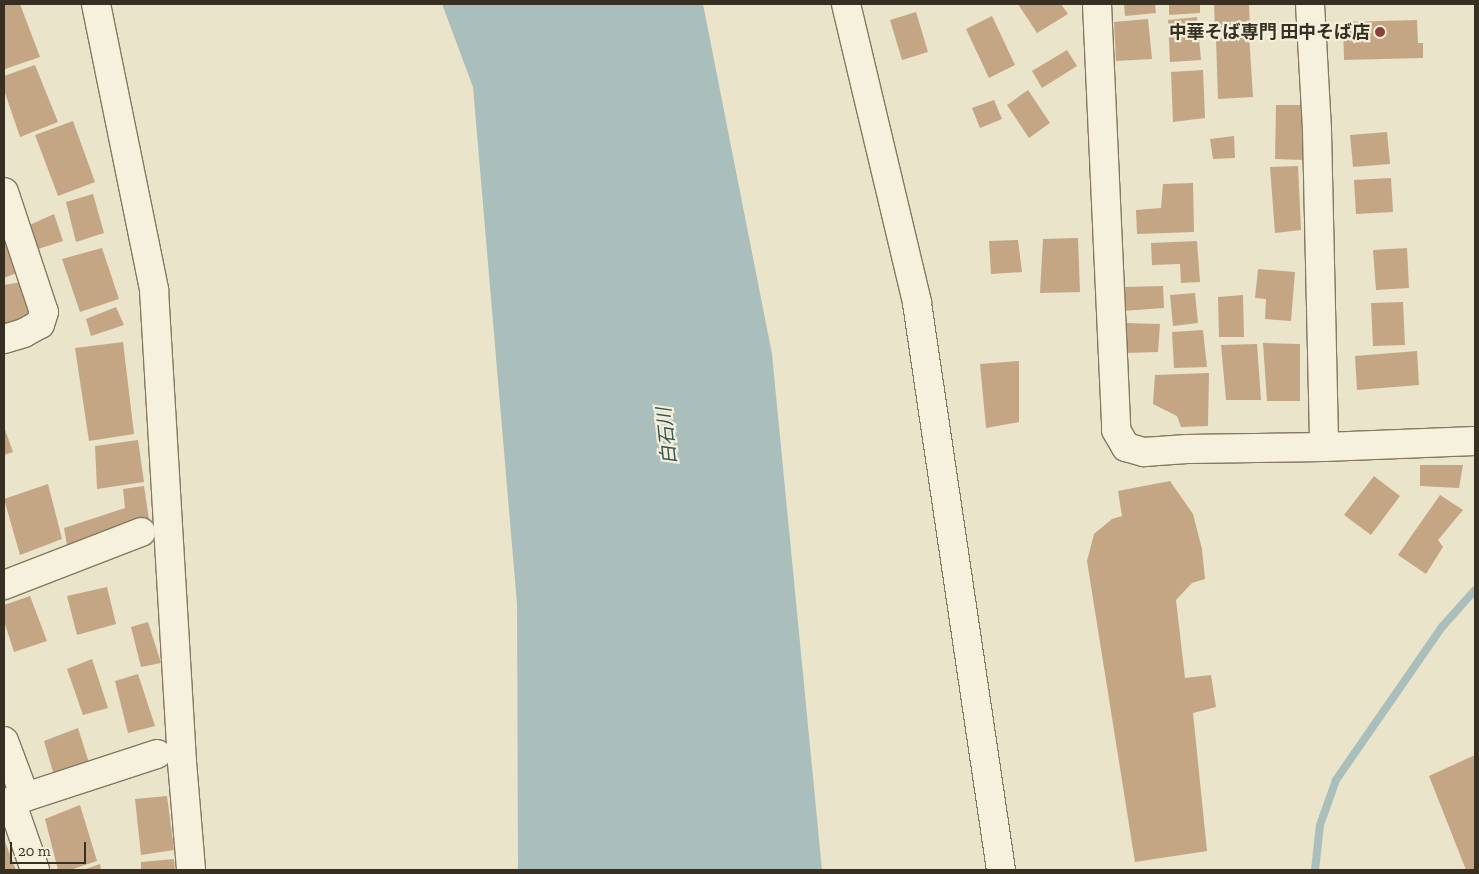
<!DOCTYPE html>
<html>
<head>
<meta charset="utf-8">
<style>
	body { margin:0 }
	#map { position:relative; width:1479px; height:874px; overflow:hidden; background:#eae4ca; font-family:"Zilla Slab","Noto Sans JP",serif }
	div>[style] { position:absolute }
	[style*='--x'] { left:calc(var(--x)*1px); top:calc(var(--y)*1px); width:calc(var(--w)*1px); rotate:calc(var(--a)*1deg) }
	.water>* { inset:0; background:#aabfbb }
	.stream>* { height:8px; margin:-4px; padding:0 4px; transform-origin:4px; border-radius:4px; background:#aabfbb }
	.building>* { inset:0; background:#c4a685 }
	.roads { filter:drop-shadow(1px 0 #857860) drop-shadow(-1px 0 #857860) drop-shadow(0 1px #857860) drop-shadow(0 -1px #857860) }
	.minor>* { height:28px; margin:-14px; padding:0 14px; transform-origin:14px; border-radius:14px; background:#f6f1dd }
	.dots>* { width:14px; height:14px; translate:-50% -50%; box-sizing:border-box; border:2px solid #f2eed9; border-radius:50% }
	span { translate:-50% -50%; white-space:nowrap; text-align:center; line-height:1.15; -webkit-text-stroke:4.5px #f2eed9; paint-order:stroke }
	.poi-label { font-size:18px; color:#372f22; font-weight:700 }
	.right { translate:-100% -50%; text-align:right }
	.water-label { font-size:19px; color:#335455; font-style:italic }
	.frame { position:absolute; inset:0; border:5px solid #372f22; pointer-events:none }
	.scale { position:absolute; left:10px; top:842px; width:76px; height:22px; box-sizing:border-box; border:2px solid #372f22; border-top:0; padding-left:6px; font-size:15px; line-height:18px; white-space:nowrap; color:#372f22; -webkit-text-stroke:4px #f2eed9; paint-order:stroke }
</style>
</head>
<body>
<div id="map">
	<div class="water">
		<i style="clip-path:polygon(442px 4px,703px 4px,772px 354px,822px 870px,518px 870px,517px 604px,473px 87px)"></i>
	</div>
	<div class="stream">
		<i style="--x:1315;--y:870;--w:45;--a:-83.7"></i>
		<i style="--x:1320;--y:825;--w:48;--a:-70.4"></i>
		<i style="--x:1336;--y:780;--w:186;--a:-55.3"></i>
		<i style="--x:1442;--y:627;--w:50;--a:-48.3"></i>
	</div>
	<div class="building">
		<i style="clip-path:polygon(4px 4px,20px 4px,40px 57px,5px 69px)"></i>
		<i style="clip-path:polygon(1018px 4px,1061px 4px,1068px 14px,1037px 33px)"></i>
		<i style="clip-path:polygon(1124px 4px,1155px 4px,1156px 13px,1125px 16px)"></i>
		<i style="clip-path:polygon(1169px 4px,1200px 4px,1200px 13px,1169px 15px)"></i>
		<i style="clip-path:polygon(1214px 4px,1249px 4px,1250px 28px,1215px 31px)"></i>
		<i style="clip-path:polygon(916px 12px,928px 52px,902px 60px,890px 20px)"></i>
		<i style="clip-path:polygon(992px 16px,1015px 65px,989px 78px,966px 29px)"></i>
		<i style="clip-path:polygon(1197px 17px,1201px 60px,1170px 62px,1168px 20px)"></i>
		<i style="clip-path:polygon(1148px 19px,1152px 59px,1116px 61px,1114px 22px)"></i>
		<i style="clip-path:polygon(1417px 20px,1418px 43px,1423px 43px,1423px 58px,1344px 60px,1343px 22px)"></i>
		<i style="clip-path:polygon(1249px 34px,1253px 97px,1218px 99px,1216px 39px)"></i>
		<i style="clip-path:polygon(1067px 50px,1077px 66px,1042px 88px,1032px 71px)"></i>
		<i style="clip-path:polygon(35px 65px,58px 122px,20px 137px,4px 90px,4px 76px)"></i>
		<i style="clip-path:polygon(1203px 70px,1205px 118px,1173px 122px,1171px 72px)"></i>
		<i style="clip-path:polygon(1028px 90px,1050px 123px,1029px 138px,1007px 105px)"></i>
		<i style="clip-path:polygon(994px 100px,1002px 119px,980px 128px,972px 108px)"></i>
		<i style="clip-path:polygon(1276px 105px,1304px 105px,1303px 160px,1275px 159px)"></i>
		<i style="clip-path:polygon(73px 121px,95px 182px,58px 196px,35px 135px)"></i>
		<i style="clip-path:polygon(1387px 132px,1390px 164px,1353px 167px,1350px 135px)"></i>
		<i style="clip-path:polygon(1234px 136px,1235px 158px,1213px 159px,1210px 139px)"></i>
		<i style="clip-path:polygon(1298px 166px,1301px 230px,1275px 233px,1270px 167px)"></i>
		<i style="clip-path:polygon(1391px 178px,1393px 212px,1356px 214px,1354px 180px)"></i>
		<i style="clip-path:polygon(1193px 183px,1194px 232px,1137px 234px,1136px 210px,1161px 208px,1163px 184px)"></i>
		<i style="clip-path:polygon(93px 194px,104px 233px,76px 242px,66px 202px)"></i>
		<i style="clip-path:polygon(54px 214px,63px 241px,32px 251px,23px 228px)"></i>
		<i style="clip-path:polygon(7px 236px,19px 272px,4px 278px,4px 237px)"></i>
		<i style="clip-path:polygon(1078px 238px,1080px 292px,1040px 293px,1043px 239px)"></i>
		<i style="clip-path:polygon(1018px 240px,1022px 272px,991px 274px,989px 241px)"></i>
		<i style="clip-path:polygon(1197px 241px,1200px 282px,1181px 283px,1180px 264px,1152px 265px,1151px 243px)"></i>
		<i style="clip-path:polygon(102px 248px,119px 299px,80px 312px,62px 259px)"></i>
		<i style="clip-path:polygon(1407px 248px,1409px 288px,1376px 290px,1373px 250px)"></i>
		<i style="clip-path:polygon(1258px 269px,1295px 272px,1291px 321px,1265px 319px,1266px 299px,1255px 298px)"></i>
		<i style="clip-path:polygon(21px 282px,30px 316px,4px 325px,4px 285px)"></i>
		<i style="clip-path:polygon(1163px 286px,1164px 308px,1122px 311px,1122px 287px)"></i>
		<i style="clip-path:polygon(1195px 293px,1198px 323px,1173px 326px,1170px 295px)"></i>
		<i style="clip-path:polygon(1243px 295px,1244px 337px,1219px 337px,1218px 297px)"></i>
		<i style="clip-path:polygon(1403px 302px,1405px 345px,1373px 346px,1371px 303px)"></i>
		<i style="clip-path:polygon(116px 307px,124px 325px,91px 336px,86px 319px)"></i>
		<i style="clip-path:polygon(1126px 323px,1160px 324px,1158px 352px,1125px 353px)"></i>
		<i style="clip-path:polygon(1203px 330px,1207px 367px,1174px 368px,1172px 332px)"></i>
		<i style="clip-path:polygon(123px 342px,134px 434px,89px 441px,75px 348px)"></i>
		<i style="clip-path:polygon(1263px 343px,1300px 344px,1300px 401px,1267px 401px)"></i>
		<i style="clip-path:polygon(1257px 344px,1261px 400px,1226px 400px,1221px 345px)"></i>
		<i style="clip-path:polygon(1417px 351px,1419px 385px,1357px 390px,1355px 356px)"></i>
		<i style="clip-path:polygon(1019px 361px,1019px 422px,986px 428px,980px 364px)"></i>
		<i style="clip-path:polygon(1209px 373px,1208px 426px,1181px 427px,1177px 416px,1153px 404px,1155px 375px)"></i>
		<i style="clip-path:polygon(4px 427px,13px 452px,4px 455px)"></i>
		<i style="clip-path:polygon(138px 440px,144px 482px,97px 489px,95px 446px)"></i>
		<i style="clip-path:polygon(1420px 465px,1463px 465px,1459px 488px,1420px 486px)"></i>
		<i style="clip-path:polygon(1374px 476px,1400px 496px,1371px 535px,1344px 515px)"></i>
		<i style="clip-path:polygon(1170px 481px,1193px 514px,1202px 549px,1205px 579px,1192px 583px,1176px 600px,1185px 678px,1211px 675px,1216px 707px,1193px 713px,1207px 851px,1135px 862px,1087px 561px,1094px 534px,1112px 519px,1122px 516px,1118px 491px)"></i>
		<i style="clip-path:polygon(48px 484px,62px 539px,20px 555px,4px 499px)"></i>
		<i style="clip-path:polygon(144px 486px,150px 526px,68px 551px,64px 528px,125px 508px,123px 489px)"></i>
		<i style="clip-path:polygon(1440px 495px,1463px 510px,1438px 540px,1443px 547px,1426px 574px,1398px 555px)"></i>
		<i style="clip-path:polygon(107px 587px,116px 624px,77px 635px,67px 596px)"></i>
		<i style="clip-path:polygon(30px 596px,47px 641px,14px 652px,4px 621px,4px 605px)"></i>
		<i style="clip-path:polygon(148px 622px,161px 663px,141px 667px,131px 627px)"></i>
		<i style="clip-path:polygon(92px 659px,108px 708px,83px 715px,67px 669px)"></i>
		<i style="clip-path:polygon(138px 674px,155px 726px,128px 733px,115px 681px)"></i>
		<i style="clip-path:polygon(78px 728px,90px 766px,55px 779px,44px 741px)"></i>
		<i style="clip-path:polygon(1475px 755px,1475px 870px,1466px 870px,1429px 776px)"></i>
		<i style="clip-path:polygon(167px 796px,174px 850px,141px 855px,135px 799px)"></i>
		<i style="clip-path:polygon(80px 805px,97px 861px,70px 870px,58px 870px,45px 819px)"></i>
		<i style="clip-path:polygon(4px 839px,16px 870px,4px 870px)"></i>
		<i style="clip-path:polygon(174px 859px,175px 870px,141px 870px,141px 862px)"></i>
		<i style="clip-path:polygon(100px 864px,101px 870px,83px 870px)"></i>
	</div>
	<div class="roads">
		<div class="minor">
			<i style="--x:96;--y:4;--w:292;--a:78.5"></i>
			<i style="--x:154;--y:290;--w:473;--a:86.6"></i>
			<i style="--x:182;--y:762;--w:108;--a:85.2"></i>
			<i style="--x:846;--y:4;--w:307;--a:76.6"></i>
			<i style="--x:917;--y:303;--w:573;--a:81.57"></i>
			<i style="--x:1097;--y:4;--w:426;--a:87.4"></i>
			<i style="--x:1116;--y:430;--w:20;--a:60"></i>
			<i style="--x:1126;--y:447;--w:19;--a:16"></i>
			<i style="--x:1144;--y:452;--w:43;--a:-4"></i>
			<i style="--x:1187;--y:449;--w:137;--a:-0.8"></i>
			<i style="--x:1324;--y:447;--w:151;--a:-2.3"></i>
			<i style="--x:1310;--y:4;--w:127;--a:86.8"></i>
			<i style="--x:1317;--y:131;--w:316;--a:88.7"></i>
			<i style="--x:4;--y:192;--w:126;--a:71.6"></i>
			<i style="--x:44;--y:312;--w:13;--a:108"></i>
			<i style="--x:40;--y:324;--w:18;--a:151"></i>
			<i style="--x:24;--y:333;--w:21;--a:163"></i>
			<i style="--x:4;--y:585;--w:147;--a:-21.1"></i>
			<i style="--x:4;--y:741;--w:60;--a:69.4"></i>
			<i style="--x:11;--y:801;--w:73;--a:70.8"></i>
			<i style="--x:4;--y:804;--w:161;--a:-18.1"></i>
		</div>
	</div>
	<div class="dots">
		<i style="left:1380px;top:32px;background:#8e3f37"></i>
	</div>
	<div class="poi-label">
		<span class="right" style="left:1370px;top:32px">中華そば専門 田中そば店</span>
	</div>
	<div class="water-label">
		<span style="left:667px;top:436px;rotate:-96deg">白石川</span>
	</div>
	<div class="frame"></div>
	<div class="scale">20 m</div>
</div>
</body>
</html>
